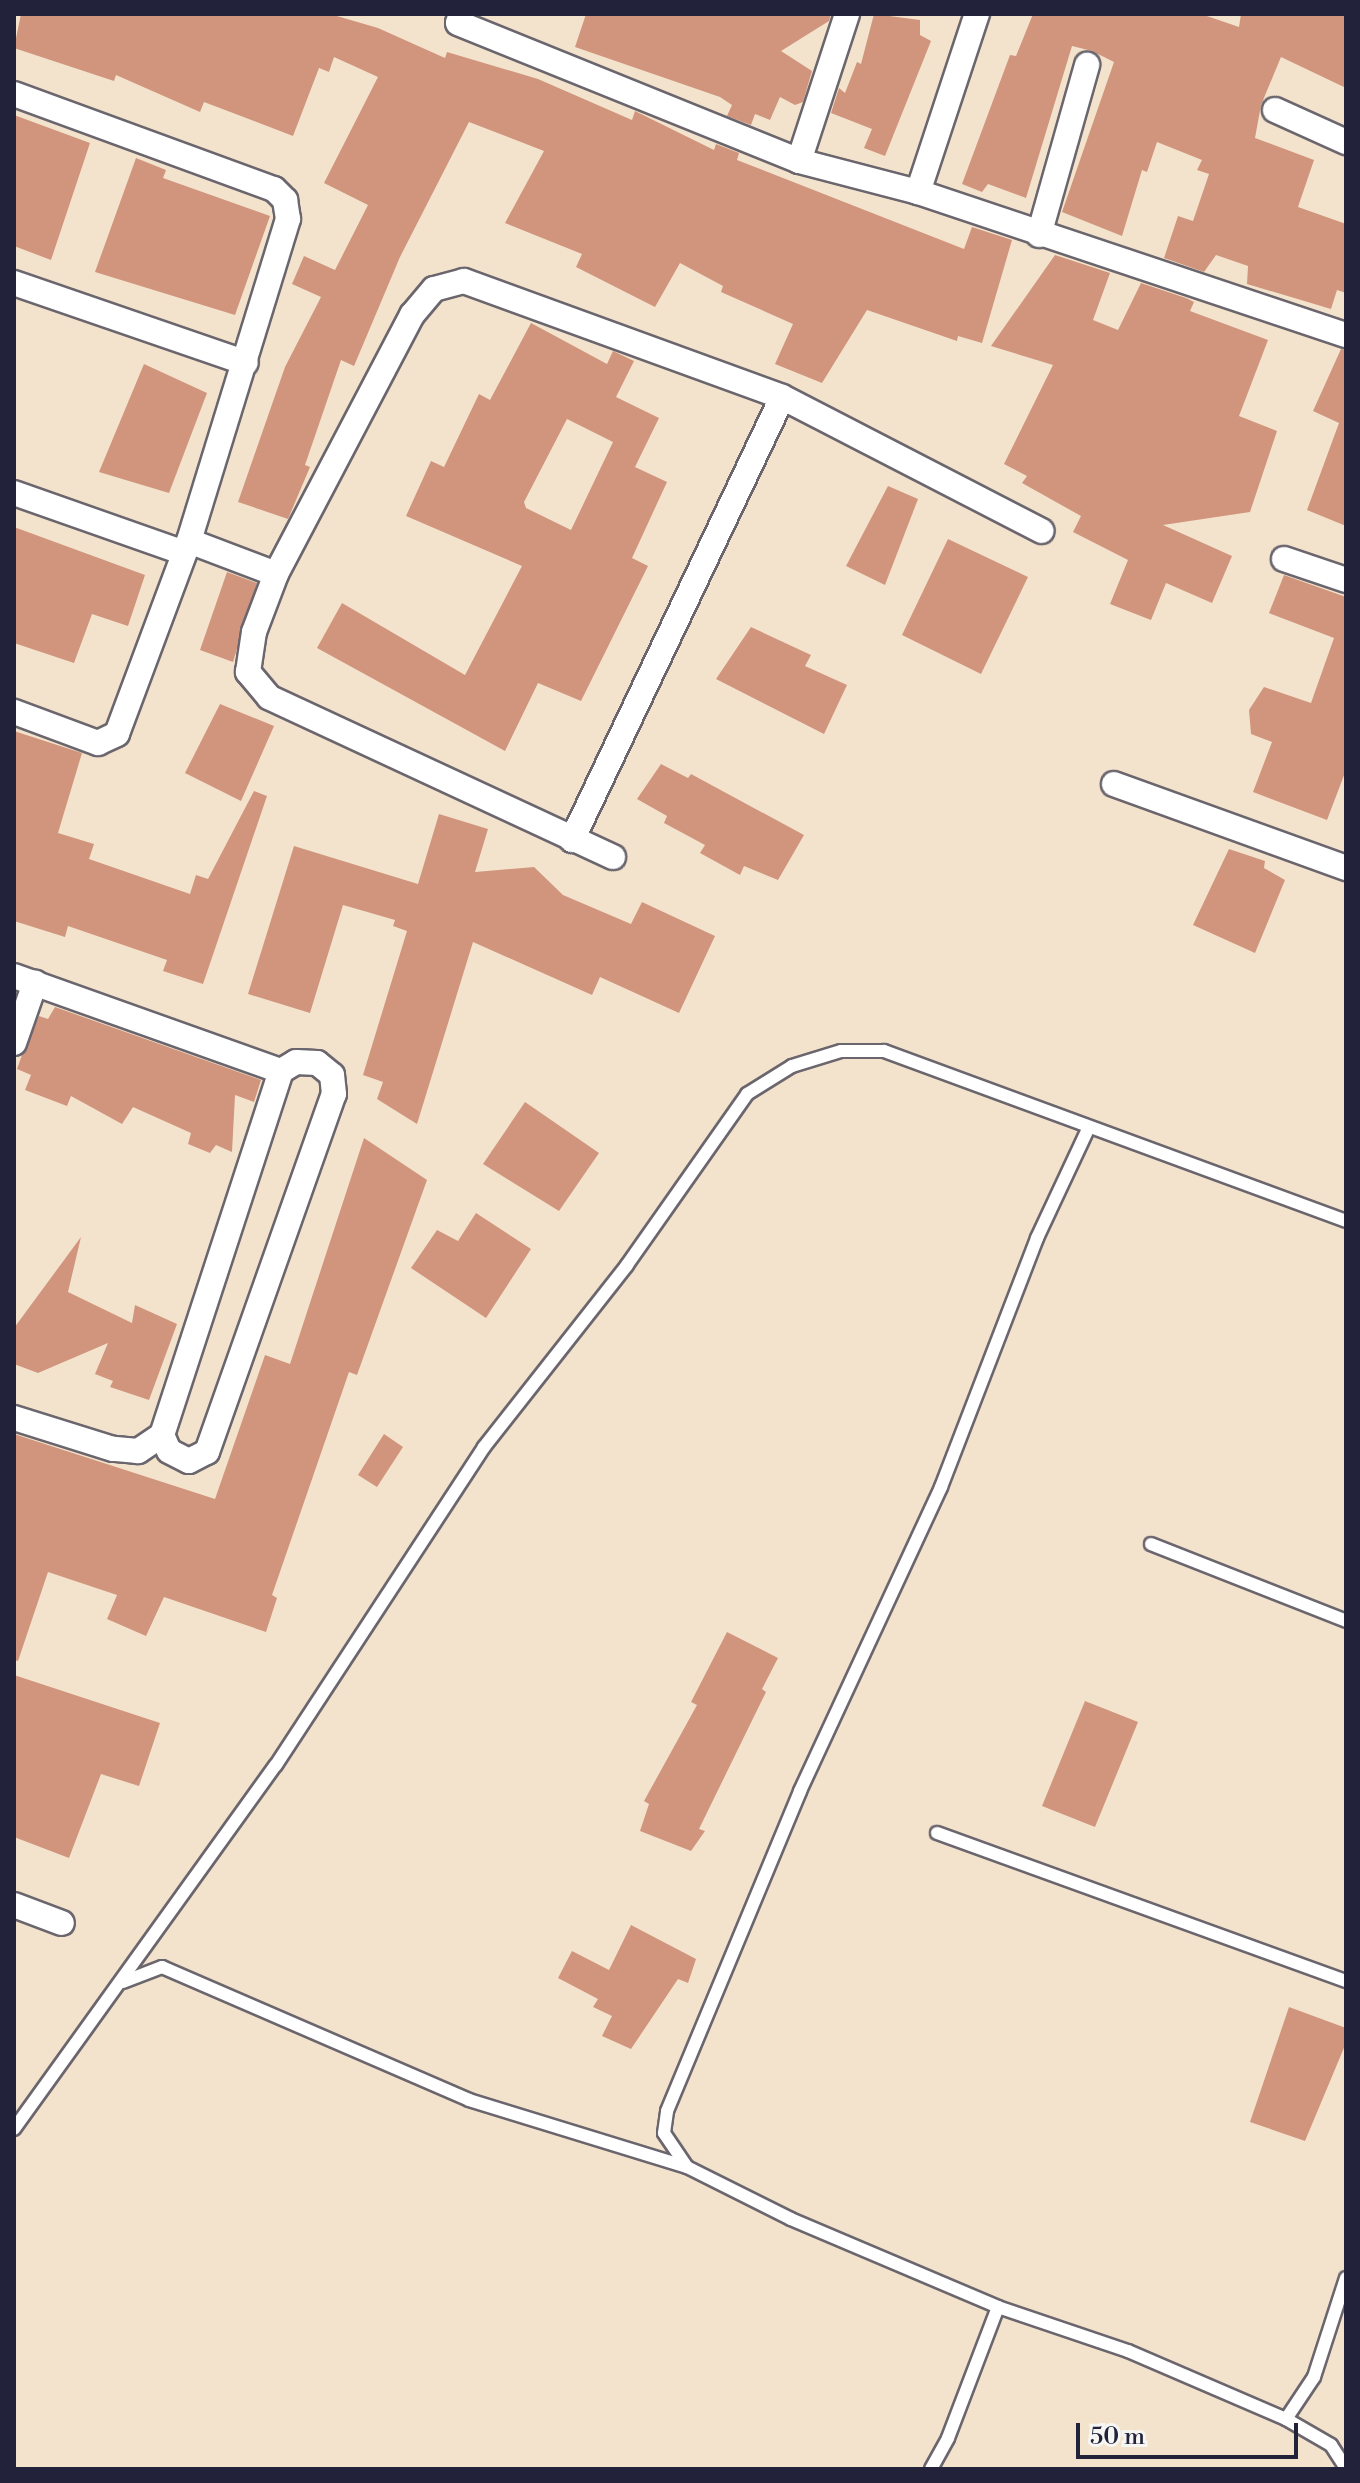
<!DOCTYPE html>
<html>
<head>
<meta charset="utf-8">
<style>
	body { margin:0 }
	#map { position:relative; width:1360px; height:2483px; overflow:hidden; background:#f3e3cc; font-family:"Libre Bodoni",serif }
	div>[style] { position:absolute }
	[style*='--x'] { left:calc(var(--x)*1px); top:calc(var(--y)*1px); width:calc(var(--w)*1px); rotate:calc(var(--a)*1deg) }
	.building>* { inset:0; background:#d1957e }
	.roads { filter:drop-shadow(2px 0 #6b666e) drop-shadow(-2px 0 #6b666e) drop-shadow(0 2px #6b666e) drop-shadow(0 -2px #6b666e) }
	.lane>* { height:12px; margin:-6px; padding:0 6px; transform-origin:6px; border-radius:6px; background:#fff }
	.street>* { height:24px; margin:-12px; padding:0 12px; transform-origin:12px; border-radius:12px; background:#fff }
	span { translate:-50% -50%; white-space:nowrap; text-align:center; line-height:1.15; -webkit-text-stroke:6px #f6f6f2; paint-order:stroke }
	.frame { position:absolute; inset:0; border:16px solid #22223b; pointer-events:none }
	.scale { position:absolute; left:1076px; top:2423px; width:222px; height:36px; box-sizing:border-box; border:4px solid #22223b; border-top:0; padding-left:10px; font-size:24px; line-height:28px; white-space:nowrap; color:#22223b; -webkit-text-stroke:6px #f6f6f2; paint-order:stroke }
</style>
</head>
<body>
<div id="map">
	<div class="building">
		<i style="clip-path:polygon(21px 14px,330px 14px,378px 28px,445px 58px,447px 52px,538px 79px,632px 120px,635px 111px,714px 150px,716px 144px,739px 153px,737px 160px,964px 249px,972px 227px,1012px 240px,982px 343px,958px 336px,957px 341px,867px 310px,822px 383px,775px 364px,793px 324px,721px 292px,723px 286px,680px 263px,655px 307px,576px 267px,582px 254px,505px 223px,544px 151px,469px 122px,400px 257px,354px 366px,341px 360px,305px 465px,310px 467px,288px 519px,238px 502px,285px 367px,321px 297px,292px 284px,304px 256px,335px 270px,368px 205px,324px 183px,378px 77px,334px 57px,329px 72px,319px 68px,293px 136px,204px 102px,200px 112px,116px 75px,114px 81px,14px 48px)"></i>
		<i style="clip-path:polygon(586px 14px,831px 14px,829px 21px,781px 51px,812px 71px,803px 102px,795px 105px,780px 97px,770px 120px,755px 114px,751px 125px,727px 116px,732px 105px,720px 97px,575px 47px)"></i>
		<i style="clip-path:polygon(874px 14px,920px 20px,920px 35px,931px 41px,885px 156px,864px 148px,872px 129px,831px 113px,839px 88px,845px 93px,857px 62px,861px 64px)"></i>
		<i style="clip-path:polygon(1033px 14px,1201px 14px,1239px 27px,1241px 14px,1346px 14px,1346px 88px,1281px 57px,1261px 105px,1255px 138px,1314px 160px,1298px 207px,1346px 224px,1346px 293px,1337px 290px,1331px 309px,1247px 284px,1248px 266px,1216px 255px,1204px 272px,1164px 258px,1178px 216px,1193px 221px,1209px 174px,1197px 170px,1202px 160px,1157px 142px,1147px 172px,1142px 170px,1122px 236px,1062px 212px,1114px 62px,1092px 51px,1072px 46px,1026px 198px,988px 184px,982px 192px,962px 184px,1010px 55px,1016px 56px)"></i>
		<i style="clip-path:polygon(14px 115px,90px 143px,51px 260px,14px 246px)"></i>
		<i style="clip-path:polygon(136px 158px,166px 170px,163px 178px,270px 216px,235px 315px,95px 272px)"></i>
		<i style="clip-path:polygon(1055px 255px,1110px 273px,1093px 320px,1118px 330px,1141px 283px,1186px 298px,1194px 302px,1190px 311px,1268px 340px,1239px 416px,1277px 431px,1250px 512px,1163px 525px,1232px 556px,1212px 603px,1166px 583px,1151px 620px,1110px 604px,1128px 560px,1073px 532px,1081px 516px,1022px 483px,1027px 476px,1004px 464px,1053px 365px,991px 346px)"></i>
		<i style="clip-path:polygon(evenodd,531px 323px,607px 364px,613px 351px,634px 361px,616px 397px,659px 418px,635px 467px,667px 482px,632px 558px,648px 566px,581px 701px,538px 683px,505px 751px,317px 648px,342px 603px,465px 675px,522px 566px,406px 516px,431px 461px,444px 467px,479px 394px,490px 400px,531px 323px,567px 419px,613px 442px,571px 530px,526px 508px,524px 502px,567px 419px)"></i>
		<i style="clip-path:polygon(1341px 349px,1346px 350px,1346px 526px,1307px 510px,1339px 423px,1313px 411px)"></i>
		<i style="clip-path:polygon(144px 364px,207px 393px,169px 493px,99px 472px)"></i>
		<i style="clip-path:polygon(888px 486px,918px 499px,885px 585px,846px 566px)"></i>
		<i style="clip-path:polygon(14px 527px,145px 575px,128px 626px,92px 614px,74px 663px,14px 643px)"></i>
		<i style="clip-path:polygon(948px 539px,1028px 577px,981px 674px,902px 635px)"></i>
		<i style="clip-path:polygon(227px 572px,257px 583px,233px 662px,200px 650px)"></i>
		<i style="clip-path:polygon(1284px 575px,1346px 597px,1346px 770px,1327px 820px,1253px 792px,1272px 742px,1251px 734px,1249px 710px,1264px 687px,1311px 703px,1334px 638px,1269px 613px)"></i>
		<i style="clip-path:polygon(751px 627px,811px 655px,805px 666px,847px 685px,824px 734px,716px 679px)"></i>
		<i style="clip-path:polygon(220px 704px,274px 726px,241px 801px,185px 773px)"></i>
		<i style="clip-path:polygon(14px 731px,82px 753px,58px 833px,94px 844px,89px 859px,190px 894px,196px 875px,208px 879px,254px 791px,267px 796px,203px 984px,163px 971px,167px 960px,68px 926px,65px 937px,14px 921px)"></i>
		<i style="clip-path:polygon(661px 764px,688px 778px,691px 774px,804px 835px,778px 880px,744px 866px,740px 875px,700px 853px,705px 845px,664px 823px,667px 816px,637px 799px)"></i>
		<i style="clip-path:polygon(439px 814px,488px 829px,475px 872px,534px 867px,563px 895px,631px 924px,642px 902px,715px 936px,679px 1013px,600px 977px,592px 995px,473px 942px,417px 1124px,377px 1099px,383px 1082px,363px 1075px,407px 931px,393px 926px,395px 920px,343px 905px,310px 1013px,248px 994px,294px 846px,418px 884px)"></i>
		<i style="clip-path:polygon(1229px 849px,1265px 861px,1264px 868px,1285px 880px,1255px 953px,1193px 925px)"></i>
		<i style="clip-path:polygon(55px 1007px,261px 1080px,254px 1102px,235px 1095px,232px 1152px,216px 1145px,210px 1153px,188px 1144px,191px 1133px,133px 1107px,122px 1124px,71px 1096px,67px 1106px,25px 1090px,31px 1075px,17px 1069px,22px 1055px,39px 1016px,48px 1019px)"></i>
		<i style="clip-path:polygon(525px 1102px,599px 1153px,559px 1211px,483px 1164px)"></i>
		<i style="clip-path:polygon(364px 1138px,427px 1180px,357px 1375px,349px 1372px,272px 1595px,277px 1598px,266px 1632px,164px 1597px,146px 1636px,107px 1619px,117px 1595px,48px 1572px,18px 1661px,14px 1660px,14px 1434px,215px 1499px,265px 1355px,290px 1364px)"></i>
		<i style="clip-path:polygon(476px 1213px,531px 1249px,486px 1318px,411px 1268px,437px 1230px,458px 1241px)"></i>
		<i style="clip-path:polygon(81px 1237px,68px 1292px,132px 1323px,135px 1305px,177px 1324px,149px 1400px,110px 1387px,113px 1381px,95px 1374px,108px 1343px,38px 1373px,14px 1364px,14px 1328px)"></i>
		<i style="clip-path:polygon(384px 1434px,403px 1447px,377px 1487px,358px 1475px)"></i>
		<i style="clip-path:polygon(727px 1632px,778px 1658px,762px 1689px,766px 1692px,699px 1829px,705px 1831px,691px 1851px,640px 1831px,649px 1804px,644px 1801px,697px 1705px,691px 1702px)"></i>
		<i style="clip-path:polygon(14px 1675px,160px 1723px,139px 1786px,101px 1774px,69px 1858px,14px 1837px)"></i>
		<i style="clip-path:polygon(1085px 1701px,1138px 1722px,1095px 1827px,1042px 1806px)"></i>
		<i style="clip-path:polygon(631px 1925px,696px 1959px,688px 1983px,678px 1979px,631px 2049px,602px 2036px,612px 2016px,593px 2007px,598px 1999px,558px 1978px,572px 1951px,609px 1970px)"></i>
		<i style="clip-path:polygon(1289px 2007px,1346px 2028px,1346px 2043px,1305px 2141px,1250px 2122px)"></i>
	</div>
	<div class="roads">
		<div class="lane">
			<i style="--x:1151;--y:1544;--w:210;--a:21.5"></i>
			<i style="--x:937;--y:1833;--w:435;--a:19.9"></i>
			<i style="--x:123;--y:1982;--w:42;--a:-21"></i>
			<i style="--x:162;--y:1967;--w:335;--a:23.4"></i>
			<i style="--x:469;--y:2100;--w:228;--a:17.1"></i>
			<i style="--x:687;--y:2167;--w:116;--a:26.6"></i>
			<i style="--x:791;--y:2219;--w:225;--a:23"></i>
			<i style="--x:998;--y:2307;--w:137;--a:18.7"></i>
			<i style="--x:1128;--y:2351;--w:172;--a:23.3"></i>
			<i style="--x:1286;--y:2419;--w:52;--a:30"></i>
			<i style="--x:1331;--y:2445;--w:27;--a:57"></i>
			<i style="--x:14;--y:2129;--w:448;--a:-54.3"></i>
			<i style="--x:276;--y:1765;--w:380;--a:-56.8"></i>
			<i style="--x:484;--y:1447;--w:231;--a:-51.8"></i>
			<i style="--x:627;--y:1265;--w:209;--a:-54.9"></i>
			<i style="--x:747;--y:1094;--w:53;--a:-31.9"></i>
			<i style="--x:792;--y:1066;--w:51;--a:-17"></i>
			<i style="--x:841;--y:1051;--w:43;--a:0"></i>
			<i style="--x:884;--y:1051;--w:492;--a:20.2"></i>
			<i style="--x:687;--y:2167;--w:41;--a:-124.1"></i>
			<i style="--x:664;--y:2133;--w:22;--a:-82"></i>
			<i style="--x:667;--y:2111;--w:347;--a:-67.4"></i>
			<i style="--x:800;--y:1791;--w:335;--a:-65.1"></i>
			<i style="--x:941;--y:1487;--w:267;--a:-68.9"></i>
			<i style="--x:1037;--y:1238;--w:120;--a:-64.9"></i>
			<i style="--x:1286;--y:2419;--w:50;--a:-56.3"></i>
			<i style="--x:1314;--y:2377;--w:104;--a:-72.1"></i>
			<i style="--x:931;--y:2469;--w:35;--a:-61"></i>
			<i style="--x:948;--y:2438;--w:140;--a:-69.1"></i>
		</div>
		<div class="street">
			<i style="--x:461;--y:14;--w:9;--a:108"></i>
			<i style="--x:458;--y:23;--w:368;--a:22"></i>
			<i style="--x:799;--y:161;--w:123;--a:14.6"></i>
			<i style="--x:918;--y:192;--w:451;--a:18.5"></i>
			<i style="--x:14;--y:94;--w:277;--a:20.1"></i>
			<i style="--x:274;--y:189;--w:16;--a:45"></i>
			<i style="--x:285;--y:200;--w:19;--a:81"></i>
			<i style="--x:288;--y:219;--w:337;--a:107.1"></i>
			<i style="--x:189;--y:541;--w:206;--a:110.5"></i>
			<i style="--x:117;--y:734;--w:21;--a:155"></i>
			<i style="--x:98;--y:743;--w:90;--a:-159.7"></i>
			<i style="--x:1275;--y:110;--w:78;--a:24.3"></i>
			<i style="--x:799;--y:161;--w:155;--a:-71.9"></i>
			<i style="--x:918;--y:192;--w:188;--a:-71.7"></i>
			<i style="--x:1039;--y:235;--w:177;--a:-74.2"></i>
			<i style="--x:14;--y:283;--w:245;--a:19"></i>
			<i style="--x:14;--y:493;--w:180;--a:19.4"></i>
			<i style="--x:189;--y:541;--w:93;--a:20.8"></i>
			<i style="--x:1284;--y:559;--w:65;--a:18.7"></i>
			<i style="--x:1114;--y:784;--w:247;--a:19.9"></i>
			<i style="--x:572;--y:840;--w:490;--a:-64.6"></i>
			<i style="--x:613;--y:857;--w:379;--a:-155.1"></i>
			<i style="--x:269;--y:697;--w:33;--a:-130"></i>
			<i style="--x:248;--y:672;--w:40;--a:-81.5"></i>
			<i style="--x:254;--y:632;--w:62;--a:-69.2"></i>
			<i style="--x:276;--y:574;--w:293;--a:-62.3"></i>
			<i style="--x:412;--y:315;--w:34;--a:-50"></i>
			<i style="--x:434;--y:289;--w:31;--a:-15"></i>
			<i style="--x:464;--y:281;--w:338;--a:20"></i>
			<i style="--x:782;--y:397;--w:292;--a:27.3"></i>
			<i style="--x:14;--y:976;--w:283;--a:19.6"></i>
			<i style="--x:281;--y:1071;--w:383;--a:108.1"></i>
			<i style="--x:162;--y:1435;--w:29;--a:146"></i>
			<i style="--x:138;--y:1451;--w:25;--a:-175"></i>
			<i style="--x:113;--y:1449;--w:104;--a:-162.6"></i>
			<i style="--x:14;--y:1043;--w:64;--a:-70.7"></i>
			<i style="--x:162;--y:1435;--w:17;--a:66"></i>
			<i style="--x:169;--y:1451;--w:22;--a:27"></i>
			<i style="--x:189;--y:1461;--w:20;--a:-27"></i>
			<i style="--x:207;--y:1452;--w:380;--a:-70.5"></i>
			<i style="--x:334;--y:1094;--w:19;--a:-96"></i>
			<i style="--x:332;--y:1075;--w:19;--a:-141"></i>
			<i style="--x:317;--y:1063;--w:21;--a:-177"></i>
			<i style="--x:296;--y:1062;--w:17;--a:149"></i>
			<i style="--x:14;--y:1905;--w:51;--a:20.6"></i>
		</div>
	</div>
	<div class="frame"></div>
	<div class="scale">50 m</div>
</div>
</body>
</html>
